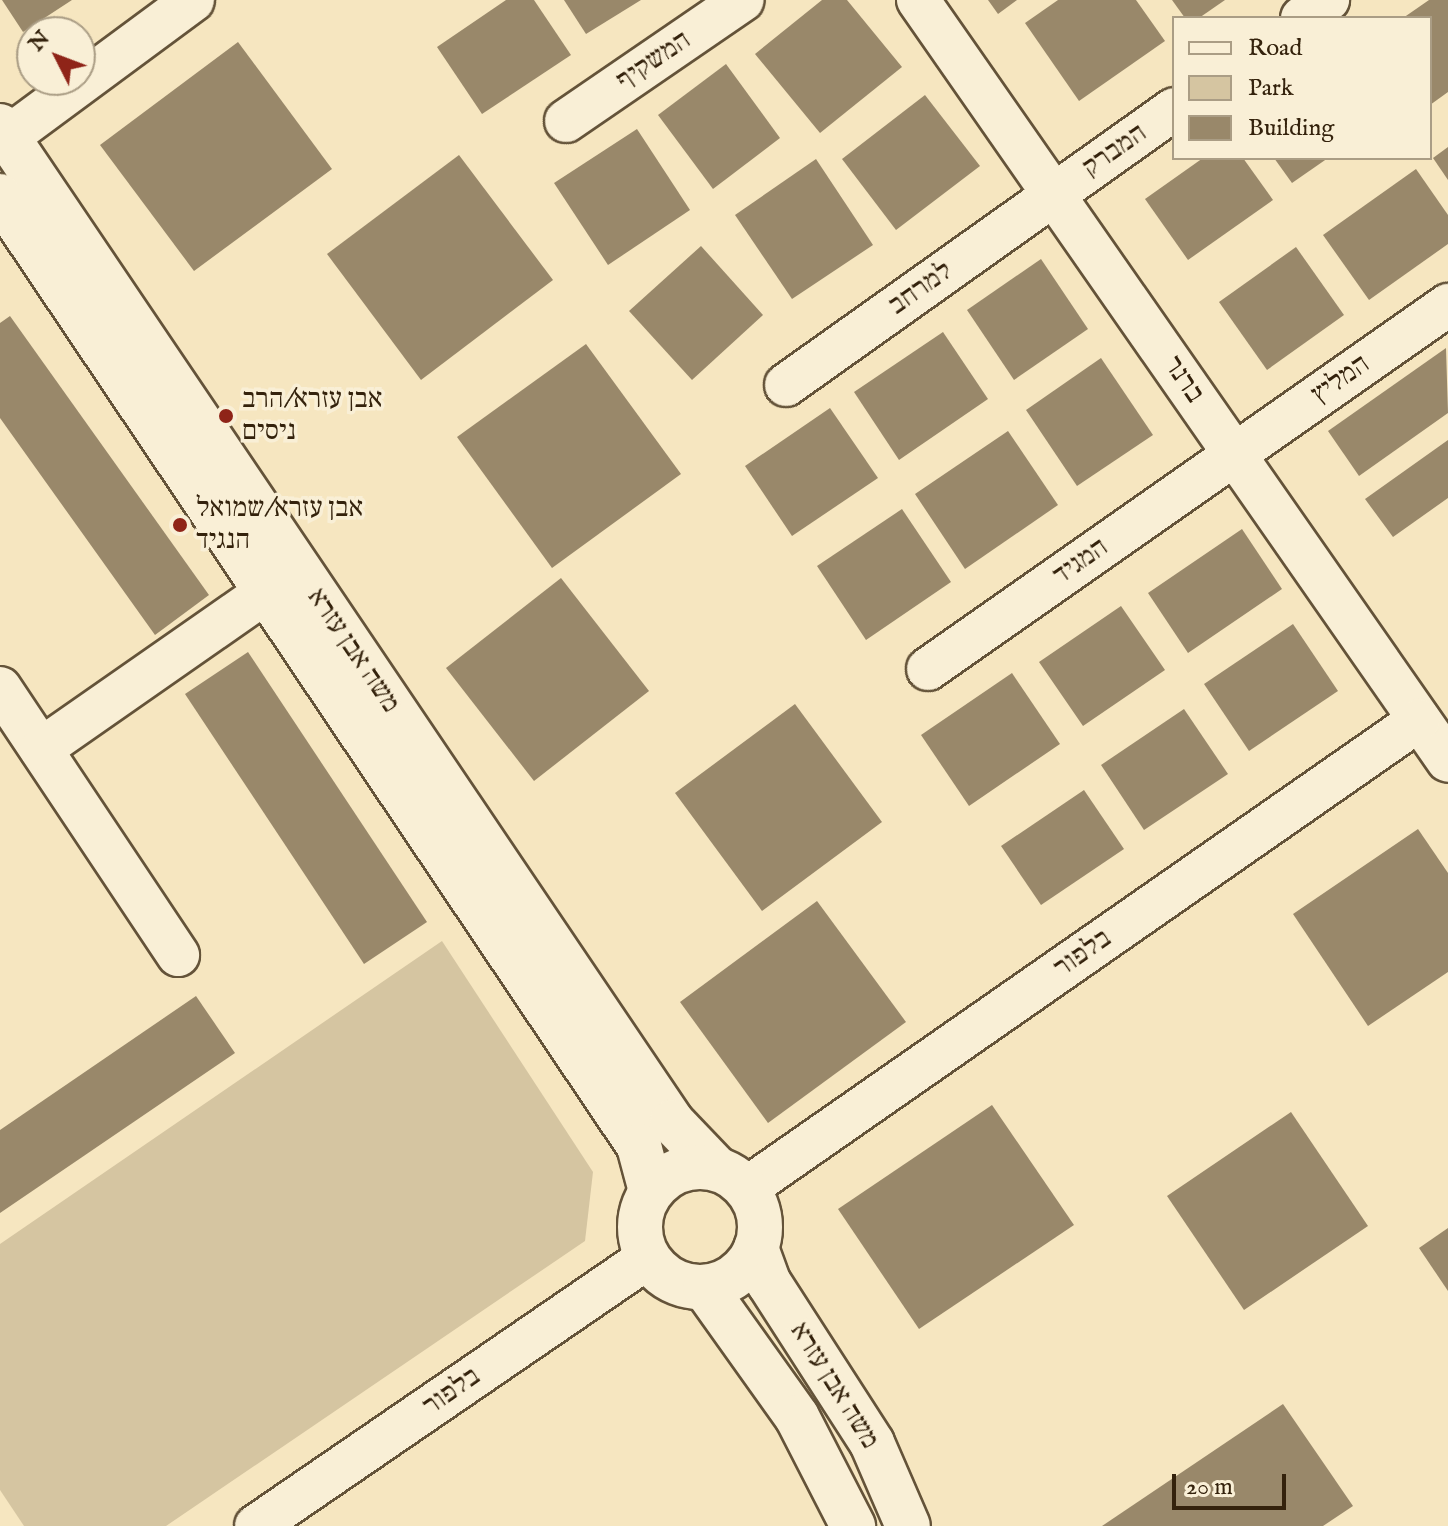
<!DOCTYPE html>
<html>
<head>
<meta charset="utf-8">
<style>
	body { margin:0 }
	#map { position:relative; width:1448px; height:1526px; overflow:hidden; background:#f6e6c0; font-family:"IM FELL English","Frank Ruhl Libre",serif }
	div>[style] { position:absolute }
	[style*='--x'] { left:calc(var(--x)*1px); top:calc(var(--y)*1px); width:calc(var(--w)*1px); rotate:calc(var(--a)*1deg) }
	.green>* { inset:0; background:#d5c5a1 }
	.building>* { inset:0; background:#99886a }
	.roads { filter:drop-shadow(2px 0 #645339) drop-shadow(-2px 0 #645339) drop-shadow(0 2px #645339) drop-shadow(0 -2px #645339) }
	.street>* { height:42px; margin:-21px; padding:0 21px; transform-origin:21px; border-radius:21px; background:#f9efd6 }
	.secondary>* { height:44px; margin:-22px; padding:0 22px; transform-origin:22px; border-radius:22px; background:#f9efd6 }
	.secondary>.ring { margin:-22px; padding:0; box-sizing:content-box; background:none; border:44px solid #f9efd6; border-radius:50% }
	.dots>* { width:22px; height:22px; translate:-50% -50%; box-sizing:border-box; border:4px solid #f9efd6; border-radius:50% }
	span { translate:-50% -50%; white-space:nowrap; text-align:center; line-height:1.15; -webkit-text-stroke:7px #f9efd6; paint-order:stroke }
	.street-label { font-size:28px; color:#34220c }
	.poi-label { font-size:28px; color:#34220c }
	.left { translate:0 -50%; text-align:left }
	.legend { position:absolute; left:1172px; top:16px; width:260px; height:144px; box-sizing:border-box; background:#f9efd6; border:2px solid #aa9d85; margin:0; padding:10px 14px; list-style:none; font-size:24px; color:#34220c }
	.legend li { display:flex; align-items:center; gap:16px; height:40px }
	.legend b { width:40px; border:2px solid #aa9d85 }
	.north { position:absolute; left:16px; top:16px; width:80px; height:80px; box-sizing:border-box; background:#f9efd6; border:2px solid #aa9d85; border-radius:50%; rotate:312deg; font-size:22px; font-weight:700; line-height:32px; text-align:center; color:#34220c }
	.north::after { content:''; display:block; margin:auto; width:28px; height:36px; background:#8f2418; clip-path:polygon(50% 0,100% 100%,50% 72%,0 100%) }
	.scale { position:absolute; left:1172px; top:1474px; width:114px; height:36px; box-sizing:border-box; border:4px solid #34220c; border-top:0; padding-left:10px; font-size:24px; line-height:28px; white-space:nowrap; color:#34220c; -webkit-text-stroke:6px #f9efd6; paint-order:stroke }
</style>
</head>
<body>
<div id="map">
	<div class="green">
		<i style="clip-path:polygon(442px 941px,593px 1172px,585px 1241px,166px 1526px,24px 1526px,0 1490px,0 1244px)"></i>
	</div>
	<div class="building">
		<i style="clip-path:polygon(2px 0,72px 0,23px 32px)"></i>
		<i style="clip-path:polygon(506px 0,534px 0,571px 55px,482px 114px,437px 47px)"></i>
		<i style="clip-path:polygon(564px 0,641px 0,586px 34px)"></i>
		<i style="clip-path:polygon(822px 0,847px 0,902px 67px,820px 133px,755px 54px)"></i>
		<i style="clip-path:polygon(988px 0,1017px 0,998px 14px)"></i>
		<i style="clip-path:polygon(1058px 0,1136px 0,1165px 41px,1079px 101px,1025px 23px)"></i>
		<i style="clip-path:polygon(1172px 0,1225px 0,1199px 18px,1185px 18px)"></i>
		<i style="clip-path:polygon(1429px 0,1448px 0,1448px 92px,1430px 105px,1430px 18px,1403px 18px)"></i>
		<i style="clip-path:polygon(238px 42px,332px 169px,194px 271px,100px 145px)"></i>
		<i style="clip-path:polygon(726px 64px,780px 138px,713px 189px,658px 115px)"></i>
		<i style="clip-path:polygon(925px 95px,980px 166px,896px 230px,842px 159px)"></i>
		<i style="clip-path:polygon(637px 129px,690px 210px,608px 265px,554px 183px)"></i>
		<i style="clip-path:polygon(1448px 147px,1448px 180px,1433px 158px)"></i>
		<i style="clip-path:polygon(459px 155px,553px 280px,421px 380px,327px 254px)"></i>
		<i style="clip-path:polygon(1203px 158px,1243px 158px,1273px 200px,1188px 260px,1145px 199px)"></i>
		<i style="clip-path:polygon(1274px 158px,1328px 158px,1292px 183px)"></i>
		<i style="clip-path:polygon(816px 159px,873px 245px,792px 299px,735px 215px)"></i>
		<i style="clip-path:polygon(1416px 169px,1448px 215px,1448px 244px,1369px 300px,1323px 235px)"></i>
		<i style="clip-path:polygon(701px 246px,763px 315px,692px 380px,629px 311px)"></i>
		<i style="clip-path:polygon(1296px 247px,1344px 315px,1267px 370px,1219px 302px)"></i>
		<i style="clip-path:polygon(1041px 259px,1088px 329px,1014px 380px,967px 310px)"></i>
		<i style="clip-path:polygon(10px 316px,209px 595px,155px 635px,0 418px,0 323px)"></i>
		<i style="clip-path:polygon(943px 332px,988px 399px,899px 460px,854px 392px)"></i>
		<i style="clip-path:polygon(586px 344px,681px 474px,552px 568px,457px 437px)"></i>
		<i style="clip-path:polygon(1446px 348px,1448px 413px,1359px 476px,1328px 431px)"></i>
		<i style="clip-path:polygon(1101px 358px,1153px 435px,1077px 486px,1026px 410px)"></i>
		<i style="clip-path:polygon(830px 408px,878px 478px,792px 536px,745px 466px)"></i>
		<i style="clip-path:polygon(1008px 431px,1058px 505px,965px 569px,915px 494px)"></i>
		<i style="clip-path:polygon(1448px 440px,1448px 498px,1393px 537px,1365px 499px)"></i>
		<i style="clip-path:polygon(902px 509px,951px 582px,866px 640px,817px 566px)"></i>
		<i style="clip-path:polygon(1242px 529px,1282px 589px,1188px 653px,1148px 593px)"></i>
		<i style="clip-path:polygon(561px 578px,649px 691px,534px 781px,446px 668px)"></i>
		<i style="clip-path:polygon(1121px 606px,1165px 670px,1083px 726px,1039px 662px)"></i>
		<i style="clip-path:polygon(1293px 624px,1338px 691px,1249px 751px,1204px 684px)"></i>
		<i style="clip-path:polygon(248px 652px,427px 922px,364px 964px,185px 694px)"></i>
		<i style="clip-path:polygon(1012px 673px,1060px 744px,969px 806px,921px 735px)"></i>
		<i style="clip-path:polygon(795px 704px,882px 822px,762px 911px,675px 793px)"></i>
		<i style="clip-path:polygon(1184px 709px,1228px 774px,1144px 830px,1101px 765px)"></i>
		<i style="clip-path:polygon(1084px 790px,1124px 849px,1041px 905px,1001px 846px)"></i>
		<i style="clip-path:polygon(1418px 829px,1448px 873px,1448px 972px,1368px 1026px,1293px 914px)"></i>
		<i style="clip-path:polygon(817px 901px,906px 1022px,768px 1123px,680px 1002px)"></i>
		<i style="clip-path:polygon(196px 996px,235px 1053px,0 1213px,0 1130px)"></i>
		<i style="clip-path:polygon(992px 1105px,1074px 1225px,919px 1329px,838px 1209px)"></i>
		<i style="clip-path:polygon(1291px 1112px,1368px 1226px,1244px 1310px,1167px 1196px)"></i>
		<i style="clip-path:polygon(1448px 1228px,1448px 1291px,1419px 1248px)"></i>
		<i style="clip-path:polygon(1283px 1404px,1353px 1506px,1323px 1526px,1102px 1526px)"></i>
	</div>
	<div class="roads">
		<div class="street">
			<i style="--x:918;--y:0;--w:927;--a:55.14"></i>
			<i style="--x:1302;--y:18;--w:32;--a:-35"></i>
			<i style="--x:566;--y:121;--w:214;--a:-34.4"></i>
			<i style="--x:0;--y:143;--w:240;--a:-36.5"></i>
			<i style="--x:786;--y:385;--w:476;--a:-35.4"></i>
			<i style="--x:928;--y:669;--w:635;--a:-34.99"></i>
			<i style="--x:0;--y:688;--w:321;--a:56.3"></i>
			<i style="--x:41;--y:749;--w:311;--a:-34.9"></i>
			<i style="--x:747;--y:1188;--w:819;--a:-34.85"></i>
			<i style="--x:256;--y:1526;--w:474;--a:-34.4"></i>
		</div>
		<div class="secondary">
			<i style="--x:0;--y:126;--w:1201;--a:55.99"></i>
			<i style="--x:672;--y:1122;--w:64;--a:46.3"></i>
			<i style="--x:0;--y:196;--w:1145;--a:56.07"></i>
			<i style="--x:639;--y:1146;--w:47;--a:75.1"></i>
			<i class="ring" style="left:640px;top:1167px;width:76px;height:76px"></i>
			<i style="--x:756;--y:1248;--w:37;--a:70"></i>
			<i style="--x:769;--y:1283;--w:190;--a:57.2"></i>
			<i style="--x:872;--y:1443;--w:90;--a:66.6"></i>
			<i style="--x:705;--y:1288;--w:158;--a:54.5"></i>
			<i style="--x:797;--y:1417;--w:123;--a:62.8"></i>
		</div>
	</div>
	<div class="dots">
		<i style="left:226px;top:416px;background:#8f2418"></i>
		<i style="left:180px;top:525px;background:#8f2418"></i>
	</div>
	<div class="street-label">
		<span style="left:654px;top:61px;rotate:-34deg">המשקיף</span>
		<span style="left:1115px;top:151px;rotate:-35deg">המברק</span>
		<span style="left:921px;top:289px;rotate:-35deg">למרחב</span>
		<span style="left:1183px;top:380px;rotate:56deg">ברנר</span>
		<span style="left:1341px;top:380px;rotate:-35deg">המליץ</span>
		<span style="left:1081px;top:562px;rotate:-35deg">המגיד</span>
		<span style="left:353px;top:651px;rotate:56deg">משה אבן עזרא</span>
		<span style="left:1083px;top:954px;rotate:-35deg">בלפור</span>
		<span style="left:834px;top:1386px;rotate:58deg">משה אבן עזרא</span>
		<span style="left:452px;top:1392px;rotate:-35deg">בלפור</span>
	</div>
	<div class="poi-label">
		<span class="left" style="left:242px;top:416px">אבן עזרא/הרב<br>ניסים</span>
		<span class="left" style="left:196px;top:525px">אבן עזרא/שמואל<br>הנגיד</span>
	</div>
	<ul class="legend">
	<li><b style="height:10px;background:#f9efd6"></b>Road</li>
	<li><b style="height:22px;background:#d5c5a1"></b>Park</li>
	<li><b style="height:22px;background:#99886a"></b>Building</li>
	</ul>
	<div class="north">N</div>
	<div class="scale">20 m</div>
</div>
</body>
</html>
